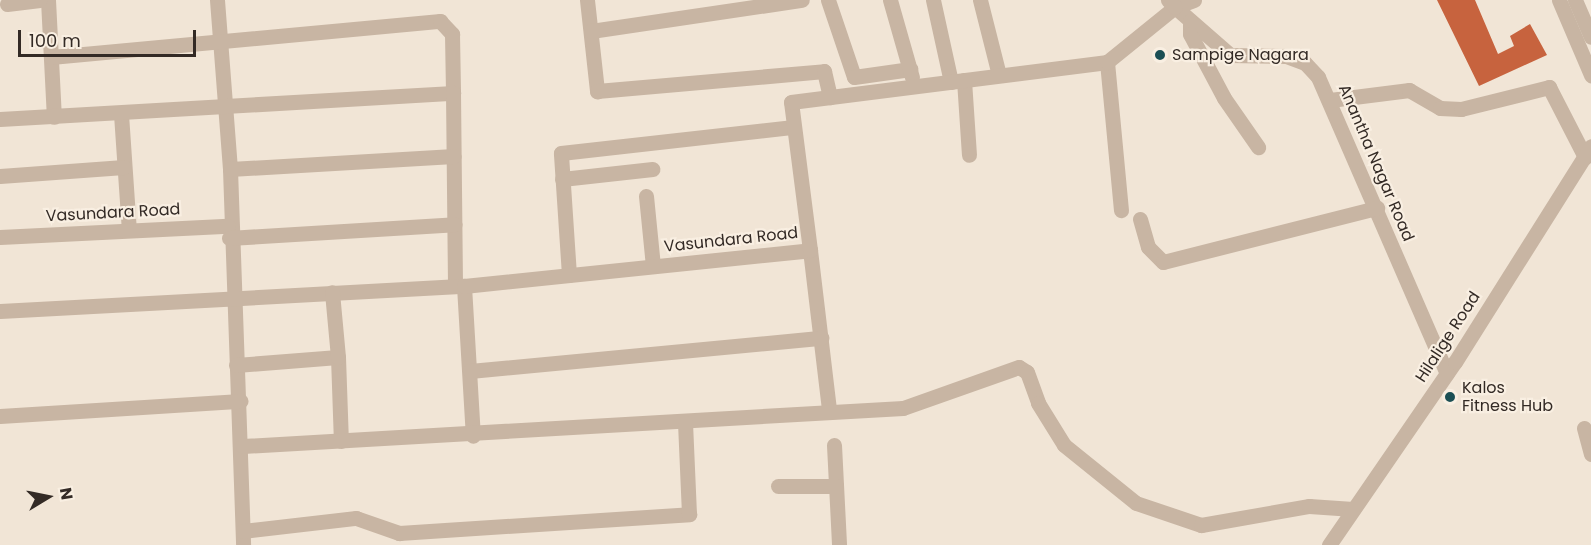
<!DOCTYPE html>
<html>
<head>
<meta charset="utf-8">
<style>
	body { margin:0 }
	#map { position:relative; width:1591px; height:545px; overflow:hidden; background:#f1e5d6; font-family:Poppins,sans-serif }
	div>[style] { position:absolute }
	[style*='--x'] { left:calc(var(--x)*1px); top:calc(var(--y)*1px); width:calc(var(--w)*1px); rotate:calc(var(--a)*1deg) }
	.building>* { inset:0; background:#c7633e }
	.minor>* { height:15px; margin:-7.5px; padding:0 7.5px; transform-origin:7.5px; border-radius:7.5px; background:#c8b5a3 }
	.dots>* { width:16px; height:16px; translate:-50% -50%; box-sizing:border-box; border:3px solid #f9efe2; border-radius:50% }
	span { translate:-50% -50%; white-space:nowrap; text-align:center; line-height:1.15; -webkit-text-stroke:4.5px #f9efe2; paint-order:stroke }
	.poi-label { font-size:16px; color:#332a25 }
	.left { translate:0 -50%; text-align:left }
	.street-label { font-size:16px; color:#332a25 }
	.north { position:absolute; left:18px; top:467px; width:60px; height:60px; -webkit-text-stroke:4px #f9efe2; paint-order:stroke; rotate:80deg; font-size:16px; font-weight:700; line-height:24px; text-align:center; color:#332a25 }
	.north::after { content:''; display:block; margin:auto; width:21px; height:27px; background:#332a25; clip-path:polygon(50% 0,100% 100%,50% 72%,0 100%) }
	.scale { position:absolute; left:18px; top:30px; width:178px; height:27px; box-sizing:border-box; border:3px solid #332a25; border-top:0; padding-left:8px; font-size:18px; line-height:21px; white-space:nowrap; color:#332a25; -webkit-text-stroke:4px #f9efe2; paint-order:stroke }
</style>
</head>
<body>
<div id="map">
	<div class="building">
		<i style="clip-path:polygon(1437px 0,1475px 0,1498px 54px,1514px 46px,1510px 36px,1530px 24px,1547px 55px,1479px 86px)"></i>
	</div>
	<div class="minor">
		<i style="--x:48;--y:0;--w:117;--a:87.1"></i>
		<i style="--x:217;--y:0;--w:169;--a:85.6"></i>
		<i style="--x:230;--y:169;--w:376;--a:88"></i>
		<i style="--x:587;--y:0;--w:92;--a:83.7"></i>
		<i style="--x:597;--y:91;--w:228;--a:-5"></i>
		<i style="--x:824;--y:71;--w:27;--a:77"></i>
		<i style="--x:828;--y:0;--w:81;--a:71.3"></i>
		<i style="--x:854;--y:77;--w:57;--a:-8.1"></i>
		<i style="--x:890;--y:0;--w:80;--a:74.1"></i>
		<i style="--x:933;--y:0;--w:84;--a:77.6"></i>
		<i style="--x:980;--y:0;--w:77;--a:75.8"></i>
		<i style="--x:1194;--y:0;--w:20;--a:160"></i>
		<i style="--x:1175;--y:7;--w:73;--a:41.1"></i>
		<i style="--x:1230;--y:55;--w:56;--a:1"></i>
		<i style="--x:1286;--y:56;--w:20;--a:20"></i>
		<i style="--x:1305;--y:63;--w:19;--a:47"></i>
		<i style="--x:1318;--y:77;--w:323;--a:66.5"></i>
		<i style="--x:1559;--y:0;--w:82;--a:66.9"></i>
		<i style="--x:1575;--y:0;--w:40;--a:66.6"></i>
		<i style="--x:7;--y:4;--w:33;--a:-7"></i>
		<i style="--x:1190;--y:21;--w:13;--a:90"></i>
		<i style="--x:1190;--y:34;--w:72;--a:62"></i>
		<i style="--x:1224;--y:98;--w:60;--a:55.2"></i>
		<i style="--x:591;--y:31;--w:213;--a:-8.4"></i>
		<i style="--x:51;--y:57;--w:391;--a:-5.3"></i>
		<i style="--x:440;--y:21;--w:18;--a:47"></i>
		<i style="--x:452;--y:34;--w:59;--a:89"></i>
		<i style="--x:1107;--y:62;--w:149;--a:84.6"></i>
		<i style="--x:964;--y:80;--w:75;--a:86.2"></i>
		<i style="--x:1330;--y:100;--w:80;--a:-7.2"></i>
		<i style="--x:1409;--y:90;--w:36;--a:30"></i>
		<i style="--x:1440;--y:108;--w:21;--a:3"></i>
		<i style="--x:1461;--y:109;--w:91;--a:-14"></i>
		<i style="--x:1549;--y:87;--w:79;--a:62.8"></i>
		<i style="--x:121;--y:114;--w:116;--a:86.1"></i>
		<i style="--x:0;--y:119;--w:454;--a:-3.3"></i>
		<i style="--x:453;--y:93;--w:193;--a:89.4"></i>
		<i style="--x:230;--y:169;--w:224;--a:-3.3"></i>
		<i style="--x:0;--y:176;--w:124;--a:-4.2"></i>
		<i style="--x:562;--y:179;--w:91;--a:-6.3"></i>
		<i style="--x:646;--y:196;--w:70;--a:84.3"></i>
		<i style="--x:1140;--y:219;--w:29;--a:74"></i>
		<i style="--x:1148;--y:247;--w:21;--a:45"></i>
		<i style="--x:1163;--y:262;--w:221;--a:-14.2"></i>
		<i style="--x:0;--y:237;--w:228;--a:-2.8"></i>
		<i style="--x:229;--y:238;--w:226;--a:-3.5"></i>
		<i style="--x:810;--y:250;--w:160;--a:83.2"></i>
		<i style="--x:569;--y:275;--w:122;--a:-93.8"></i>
		<i style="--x:561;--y:153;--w:234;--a:-6.4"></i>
		<i style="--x:464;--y:286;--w:150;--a:86.6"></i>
		<i style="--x:0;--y:311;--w:465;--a:-3.1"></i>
		<i style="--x:464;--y:286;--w:348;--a:-5.9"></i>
		<i style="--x:810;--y:250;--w:149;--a:-97.3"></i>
		<i style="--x:791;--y:102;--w:319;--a:-7.2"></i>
		<i style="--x:1107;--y:62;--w:87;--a:-39"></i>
		<i style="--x:1175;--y:7;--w:10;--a:-135"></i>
		<i style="--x:338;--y:357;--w:84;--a:88"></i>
		<i style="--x:236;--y:365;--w:102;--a:-4.5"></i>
		<i style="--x:338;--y:357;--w:65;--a:-95.3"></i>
		<i style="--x:470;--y:371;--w:353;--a:-5.4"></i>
		<i style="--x:0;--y:416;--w:241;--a:-3.6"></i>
		<i style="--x:1584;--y:428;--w:27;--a:75"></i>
		<i style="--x:834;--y:445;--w:100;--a:87.1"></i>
		<i style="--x:243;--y:446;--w:661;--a:-3.3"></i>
		<i style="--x:903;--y:408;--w:123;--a:-19.5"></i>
		<i style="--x:1019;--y:367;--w:9;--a:32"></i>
		<i style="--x:1027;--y:372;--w:33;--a:70"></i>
		<i style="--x:1038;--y:403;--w:49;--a:58.2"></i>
		<i style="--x:1064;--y:445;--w:92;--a:38.9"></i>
		<i style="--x:1136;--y:503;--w:69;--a:18.7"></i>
		<i style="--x:1201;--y:525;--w:110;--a:-10"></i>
		<i style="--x:1309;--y:506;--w:44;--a:3.9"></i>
		<i style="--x:778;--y:486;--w:58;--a:0"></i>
		<i style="--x:243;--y:531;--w:114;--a:-6.6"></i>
		<i style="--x:356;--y:518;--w:46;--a:19.2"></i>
		<i style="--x:399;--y:533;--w:291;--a:-3.7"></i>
		<i style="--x:689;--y:514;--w:91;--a:-92.5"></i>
		<i style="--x:1329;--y:545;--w:222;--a:-55.5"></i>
		<i style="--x:1455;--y:362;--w:255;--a:-57.8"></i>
	</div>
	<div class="dots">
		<i style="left:1160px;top:55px;background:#1b4f54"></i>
		<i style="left:1450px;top:397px;background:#1b4f54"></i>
	</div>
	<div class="poi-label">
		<span class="left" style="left:1172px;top:55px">Sampige Nagara</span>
		<span class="left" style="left:1462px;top:397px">Kalos<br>Fitness Hub</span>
	</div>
	<div class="street-label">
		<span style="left:1376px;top:163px;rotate:67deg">Anantha Nagar Road</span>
		<span style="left:113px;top:213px;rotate:-3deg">Vasundara Road</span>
		<span style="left:731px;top:240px;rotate:-6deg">Vasundara Road</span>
		<span style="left:1448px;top:337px;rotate:-57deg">Hilalige Road</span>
	</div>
	<div class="north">N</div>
	<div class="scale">100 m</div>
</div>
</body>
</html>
